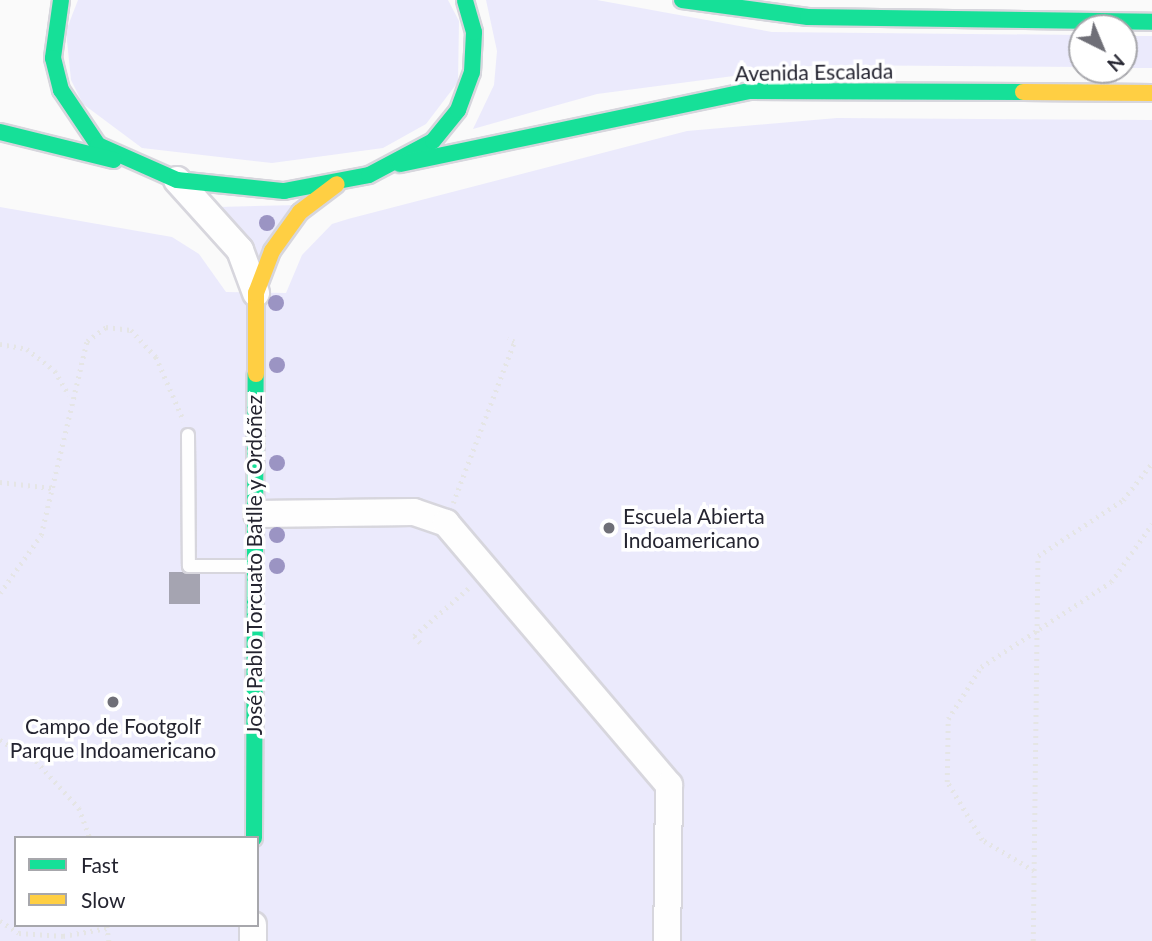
<!DOCTYPE html>
<html>
<head>
<meta charset="utf-8">
<style>
	body { margin:0 }
	#map { position:relative; width:1152px; height:941px; overflow:hidden; background:#fafafa; font-family:Lato,sans-serif }
	div>[style] { position:absolute }
	[style*='--x'] { left:calc(var(--x)*1px); top:calc(var(--y)*1px); width:calc(var(--w)*1px); rotate:calc(var(--a)*1deg) }
	.green>* { inset:0; background:#ebeafc }
	.building>* { inset:0; background:#a5a4b1 }
	.path>* { height:4.5px; margin-top:-2.25px; transform-origin:0; background:repeating-linear-gradient(90deg,#e5e5e5 0 2px,transparent 0 7px) }
	.roads { filter:drop-shadow(2px 0 #d7d6dd) drop-shadow(-2px 0 #d7d6dd) drop-shadow(0 2px #d7d6dd) drop-shadow(0 -2px #d7d6dd) }
	.lane>* { height:12px; margin:-6px; padding:0 6px; transform-origin:6px; border-radius:6px; background:#fefefe }
	.street>* { height:26px; margin:-13px; padding:0 13px; transform-origin:13px; border-radius:13px; background:#fefefe }
	.fast>* { height:16px; margin:-8px; padding:0 8px; transform-origin:8px; border-radius:8px; background:#16e098 }
	.slow>* { height:16px; margin:-8px; padding:0 8px; transform-origin:8px; border-radius:8px; background:#ffcf43 }
	.trees>* { width:16px; height:16px; margin:-8px; border-radius:50%; background:#9b94c3 }
	.dots>* { width:19px; height:19px; translate:-50% -50%; box-sizing:border-box; border:4px solid #fff; border-radius:50% }
	span { translate:-50% -50%; white-space:nowrap; text-align:center; line-height:1.15; -webkit-text-stroke:7px #fff; paint-order:stroke }
	.street-label { font-size:21px; color:#242430 }
	.poi-label { font-size:21px; color:#242430 }
	.left { translate:0 -50%; text-align:left }
	.legend { position:absolute; left:14px; top:836px; width:245px; height:91px; box-sizing:border-box; background:#fff; border:2px solid #a7a7ac; margin:0; padding:9px 12px; list-style:none; font-size:21px; color:#242430 }
	.legend li { display:flex; align-items:center; gap:14px; height:35px }
	.legend b { width:35px; border:2px solid #a7a7ac }
	.north { position:absolute; left:1068px; top:14px; width:70px; height:70px; box-sizing:border-box; background:#fff; border:2px solid #a7a7ac; border-radius:50%; rotate:137deg; font-size:19px; font-weight:700; line-height:28px; text-align:center; color:#242430 }
	.north::after { content:''; display:block; margin:auto; width:24px; height:32px; background:#6f6f77; clip-path:polygon(50% 0,100% 100%,50% 72%,0 100%) }
</style>
</head>
<body>
<div id="map">
	<div class="green">
		<i style="clip-path:polygon(78px 0,448px 0,459px 21px,458px 82px,426px 124px,383px 148px,272px 163px,142px 148px,83px 104px,71px 80px,66px 31px)"></i>
		<i style="clip-path:polygon(486px 0,597px 0,772px 32px,1082px 35px,1082px 67px,818px 65px,597px 94px,473px 129px,494px 85px,497px 51px)"></i>
		<i style="clip-path:polygon(1124px 36px,1152px 36px,1152px 68px,1124px 68px)"></i>
		<i style="clip-path:polygon(evenodd,837px 118px,1152px 120px,1152px 941px,0 941px,0 207px,172px 237px,199px 254px,226px 292px,286px 293px,302px 255px,332px 224px,348px 219px,687px 131px,837px 118px,16px 838px,257px 838px,257px 925px,16px 925px,16px 838px)"></i>
		<i style="clip-path:polygon(299px 205px,256px 273px,218px 207px)"></i>
	</div>
	<div class="building">
		<i style="clip-path:polygon(169px 572px,200px 572px,200px 604px,169px 604px)"></i>
	</div>
	<div class="path">
		<i style="--x:0;--y:344;--w:27;--a:10"></i>
		<i style="--x:27;--y:349;--w:36;--a:38"></i>
		<i style="--x:55;--y:371;--w:28;--a:60"></i>
		<i style="--x:0;--y:482;--w:52;--a:6.6"></i>
		<i style="--x:453;--y:503;--w:172;--a:-69.2"></i>
		<i style="--x:514;--y:342;--w:7;--a:-153"></i>
		<i style="--x:0;--y:593;--w:71;--a:-54.7"></i>
		<i style="--x:41;--y:535;--w:199;--a:-76.7"></i>
		<i style="--x:87;--y:341;--w:24;--a:-36"></i>
		<i style="--x:106;--y:327;--w:25;--a:7"></i>
		<i style="--x:131;--y:330;--w:37;--a:47"></i>
		<i style="--x:156;--y:357;--w:70;--a:66.4"></i>
		<i style="--x:420;--y:643;--w:9;--a:-131"></i>
		<i style="--x:414;--y:636;--w:77;--a:-41.3"></i>
		<i style="--x:0;--y:740;--w:42;--a:30.3"></i>
		<i style="--x:36;--y:761;--w:64;--a:47.5"></i>
		<i style="--x:79;--y:808;--w:32;--a:70"></i>
		<i style="--x:1034;--y:871;--w:61;--a:-149.2"></i>
		<i style="--x:982;--y:840;--w:68;--a:-121.1"></i>
		<i style="--x:947;--y:782;--w:63;--a:-89.1"></i>
		<i style="--x:948;--y:719;--w:62;--a:-57.6"></i>
		<i style="--x:981;--y:667;--w:155;--a:-33.2"></i>
		<i style="--x:1111;--y:582;--w:71;--a:-54.7"></i>
		<i style="--x:0;--y:921;--w:22;--a:32"></i>
		<i style="--x:19;--y:933;--w:44;--a:3.9"></i>
		<i style="--x:63;--y:936;--w:45;--a:-10.3"></i>
		<i style="--x:107;--y:926;--w:15;--a:82"></i>
		<i style="--x:1033;--y:941;--w:385;--a:-89.3"></i>
		<i style="--x:1038;--y:556;--w:102;--a:-33.4"></i>
		<i style="--x:1123;--y:500;--w:47;--a:-51.9"></i>
	</div>
	<div class="roads">
		<div class="lane">
			<i style="--x:188;--y:435;--w:131;--a:89.6"></i>
			<i style="--x:189;--y:566;--w:63;--a:0"></i>
		</div>
		<div class="street">
			<i style="--x:177;--y:180;--w:94;--a:48"></i>
			<i style="--x:240;--y:250;--w:46;--a:69.6"></i>
			<i style="--x:257;--y:514;--w:157;--a:-0.7"></i>
			<i style="--x:414;--y:512;--w:34;--a:19"></i>
			<i style="--x:446;--y:523;--w:344;--a:49.6"></i>
			<i style="--x:669;--y:785;--w:156;--a:90.7"></i>
			<i style="--x:253;--y:941;--w:16;--a:-90"></i>
		</div>
		<div class="fast">
			<i style="--x:61;--y:0;--w:59;--a:97.9"></i>
			<i style="--x:53;--y:58;--w:33;--a:76"></i>
			<i style="--x:61;--y:90;--w:66;--a:56.1"></i>
			<i style="--x:98;--y:145;--w:86;--a:23.9"></i>
			<i style="--x:177;--y:180;--w:108;--a:5.9"></i>
			<i style="--x:284;--y:191;--w:86;--a:-10.7"></i>
			<i style="--x:369;--y:175;--w:72;--a:-28"></i>
			<i style="--x:433;--y:141;--w:40;--a:-51"></i>
			<i style="--x:458;--y:110;--w:40;--a:-69.8"></i>
			<i style="--x:472;--y:72;--w:40;--a:-87.1"></i>
			<i style="--x:474;--y:32;--w:33;--a:-106"></i>
			<i style="--x:682;--y:0;--w:127;--a:7.7"></i>
			<i style="--x:808;--y:17;--w:344;--a:0.8"></i>
			<i style="--x:0;--y:132;--w:117;--a:13.8"></i>
			<i style="--x:400;--y:164;--w:358;--a:-11.8"></i>
			<i style="--x:750;--y:91;--w:273;--a:0.2"></i>
			<i style="--x:254;--y:838;--w:464;--a:-89.8"></i>
		</div>
		<div class="slow">
			<i style="--x:1023;--y:92;--w:129;--a:0.4"></i>
			<i style="--x:256;--y:374;--w:81;--a:-90"></i>
			<i style="--x:256;--y:293;--w:45;--a:-69.1"></i>
			<i style="--x:272;--y:251;--w:48;--a:-54.3"></i>
			<i style="--x:300;--y:212;--w:46;--a:-37.1"></i>
		</div>
	</div>
	<div class="trees">
		<i style="left:267px;top:223px"></i>
		<i style="left:276px;top:303px"></i>
		<i style="left:277px;top:365px"></i>
		<i style="left:277px;top:463px"></i>
		<i style="left:277px;top:535px"></i>
		<i style="left:277px;top:566px"></i>
	</div>
	<div class="dots">
		<i style="left:609px;top:528px;background:#6f6f77"></i>
		<i style="left:113px;top:702px;background:#6f6f77"></i>
	</div>
	<div class="street-label">
		<span style="left:814px;top:72px;rotate:-1deg">Avenida Escalada</span>
		<span style="left:254px;top:565px;rotate:-90deg">José Pablo Torcuato Batlle y Ordóñez</span>
	</div>
	<div class="poi-label">
		<span class="left" style="left:623px;top:528px">Escuela Abierta<br>Indoamericano</span>
		<span style="left:113px;top:738px">Campo de Footgolf<br>Parque Indoamericano</span>
	</div>
	<ul class="legend">
	<li><b style="height:9px;background:#16e098"></b>Fast</li>
	<li><b style="height:9px;background:#ffcf43"></b>Slow</li>
	</ul>
	<div class="north">N</div>
</div>
</body>
</html>
